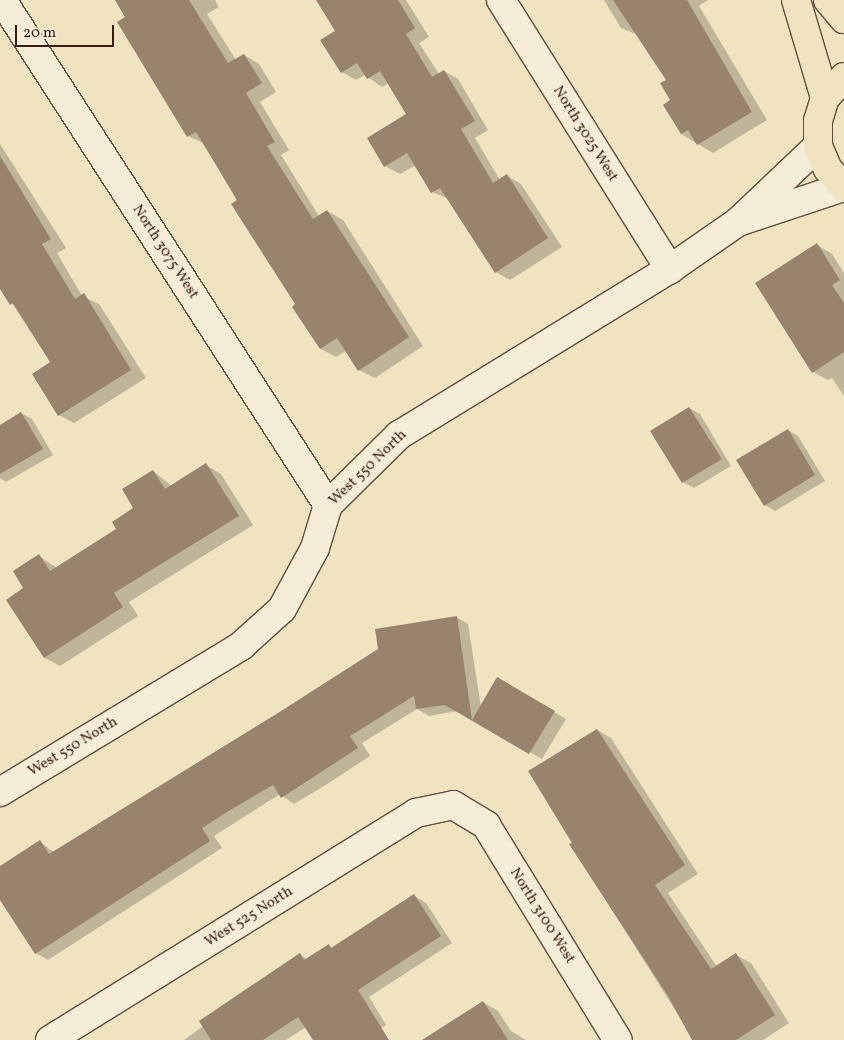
<!DOCTYPE html>
<html>
<head>
<meta charset="utf-8">
<style>
	body { margin:0 }
	#map { position:relative; width:844px; height:1040px; overflow:hidden; background:#efe3c0; font-family:Vollkorn,serif }
	div>[style] { position:absolute }
	[style*='--x'] { left:calc(var(--x)*1px); top:calc(var(--y)*1px); width:calc(var(--w)*1px); rotate:calc(var(--a)*1deg) }
	.shadow>* { inset:0; background:#0003 }
	.building>* { inset:0; background:#98836c }
	.roads { filter:drop-shadow(1px 0 #664d3d) drop-shadow(-1px 0 #664d3d) drop-shadow(0 1px #664d3d) drop-shadow(0 -1px #664d3d) }
	.minor>* { height:28px; margin:-14px; padding:0 14px; transform-origin:14px; border-radius:14px; background:#f5edd6 }
	.major>* { height:28px; margin:-14px; padding:0 14px; transform-origin:14px; border-radius:14px; background:#efe3c0 }
	span { translate:-50% -50%; white-space:nowrap; text-align:center; line-height:1.15; -webkit-text-stroke:5px #f5edd6; paint-order:stroke }
	.street-label { font-size:15px; color:#391b11 }
	.scale { position:absolute; left:15px; top:25px; width:99px; height:22px; box-sizing:border-box; border:2px solid #391b11; border-top:0; padding-left:6px; font-size:15px; line-height:18px; white-space:nowrap; color:#391b11; -webkit-text-stroke:4px #f5edd6; paint-order:stroke }
</style>
</head>
<body>
<div id="map">
	<div class="shadow">
		<i style="clip-path:polygon(116px 0,215px 0,219px 7px,207px 14px,236px 60px,244px 55px,259px 64px,276px 92px,260px 102px,289px 150px,281px 155px,319px 216px,327px 211px,343px 220px,423px 346px,375px 378px,359px 370px,347px 350px,336px 357px,321px 349px,205px 144px,188px 136px)"></i>
		<i style="clip-path:polygon(318px 0,406px 0,429px 37px,419px 43px,439px 74px,444px 71px,458px 79px,488px 130px,475px 138px,500px 180px,507px 176px,521px 184px,562px 247px,510px 280px,496px 272px,449px 199px,432px 192px,416px 165px,400px 174px,385px 166px,407px 115px,389px 83px,382px 87px,365px 75px,356px 80px,342px 72px,337px 31px)"></i>
		<i style="clip-path:polygon(604px 0,708px 0,699px 6px,767px 120px,713px 153px,681px 134px,667px 80px,638px 35px,621px 28px)"></i>
		<i style="clip-path:polygon(0 144px,66px 248px,57px 253px,82px 296px,99px 304px,146px 378px,74px 423px,59px 415px,51px 363px,0 285px)"></i>
		<i style="clip-path:polygon(817px 245px,832px 254px,844px 273px,844px 396px,832px 378px,828px 380px,813px 372px)"></i>
		<i style="clip-path:polygon(689px 408px,700px 414px,731px 466px,694px 488px,683px 482px,652px 431px)"></i>
		<i style="clip-path:polygon(21px 413px,32px 419px,53px 455px,6px 482px,0 478px,0 426px)"></i>
		<i style="clip-path:polygon(788px 430px,798px 436px,825px 481px,775px 511px,765px 505px)"></i>
		<i style="clip-path:polygon(206px 465px,221px 474px,253px 525px,129px 602px,138px 616px,60px 666px,45px 658px,25px 589px,39px 556px,57px 568px,118px 529px,135px 508px,153px 471px,172px 486px)"></i>
		<i style="clip-path:polygon(456px 617px,468px 624px,481px 707px,498px 679px,566px 719px,542px 759px,458px 711px,429px 716px,417px 709px,362px 743px,370px 756px,324px 786px,294px 804px,280px 794px,214px 836px,222px 848px,48px 960px,36px 953px,0 898px,0 867px,40px 842px,55px 853px)"></i>
		<i style="clip-path:polygon(597px 730px,611px 738px,698px 874px,668px 893px,717px 967px,736px 955px,751px 963px,789px 1023px,763px 1040px,694px 1040px,571px 845px)"></i>
		<i style="clip-path:polygon(414px 896px,426px 903px,452px 943px,369px 997px,386px 1025px,362px 1040px,314px 1040px,306px 1027px,286px 1040px,184px 1040px,300px 955px,307px 959px,329px 946px,333px 948px)"></i>
		<i style="clip-path:polygon(483px 1002px,498px 1011px,511px 1031px,526px 1040px,424px 1040px)"></i>
	</div>
	<div class="building">
		<i style="clip-path:polygon(115px 0,189px 0,228px 63px,244px 54px,262px 83px,246px 93px,275px 142px,267px 146px,313px 219px,327px 210px,409px 337px,358px 371px,337px 338px,320px 349px,292px 307px,295px 304px,231px 204px,237px 200px,196px 132px,187px 137px,117px 22px,125px 17px)"></i>
		<i style="clip-path:polygon(316px 0,398px 0,415px 28px,406px 34px,432px 77px,444px 70px,475px 121px,461px 129px,493px 183px,507px 174px,548px 238px,495px 273px,440px 188px,431px 193px,407px 153px,384px 167px,367px 138px,406px 114px,380px 71px,367px 79px,357px 63px,341px 73px,320px 40px,335px 31px)"></i>
		<i style="clip-path:polygon(613px 0,687px 0,752px 112px,697px 145px,688px 130px,681px 134px,663px 105px,670px 100px,660px 83px,666px 80px)"></i>
		<i style="clip-path:polygon(0 156px,51px 239px,42px 244px,75px 299px,84px 293px,131px 370px,58px 416px,32px 374px,50px 362px,13px 303px,10px 305px,0 289px)"></i>
		<i style="clip-path:polygon(817px 243px,840px 280px,832px 285px,844px 303px,844px 352px,812px 373px,755px 283px)"></i>
		<i style="clip-path:polygon(689px 407px,722px 459px,682px 483px,650px 431px)"></i>
		<i style="clip-path:polygon(21px 412px,43px 449px,0 474px,0 425px)"></i>
		<i style="clip-path:polygon(788px 429px,815px 475px,764px 506px,736px 460px)"></i>
		<i style="clip-path:polygon(206px 463px,239px 516px,114px 593px,123px 607px,44px 658px,6px 600px,23px 588px,13px 571px,39px 554px,50px 571px,116px 529px,112px 522px,133px 508px,122px 489px,153px 470px,165px 489px)"></i>
		<i style="clip-path:polygon(457px 616px,472px 720px,497px 677px,555px 711px,529px 754px,445px 705px,416px 709px,414px 696px,350px 736px,358px 748px,281px 798px,273px 785px,232px 809px,202px 828px,210px 841px,35px 954px,0 900px,0 866px,40px 840px,49px 854px,278px 713px,378px 649px,375px 629px)"></i>
		<i style="clip-path:polygon(597px 729px,685px 865px,655px 885px,711px 969px,736px 953px,775px 1015px,736px 1040px,692px 1040px,668px 996px,569px 844px,572px 843px,528px 771px)"></i>
		<i style="clip-path:polygon(414px 894px,441px 936px,358px 990px,389px 1040px,313px 1040px,298px 1017px,263px 1040px,211px 1040px,199px 1021px,300px 953px,304px 960px,329px 944px,331px 948px)"></i>
		<i style="clip-path:polygon(483px 1001px,508px 1040px,422px 1040px)"></i>
	</div>
	<div class="roads">
		<div class="minor">
			<i style="--x:2;--y:0;--w:601;--a:57.16"></i>
			<i style="--x:501;--y:0;--w:318;--a:57.9"></i>
			<i style="--x:818;--y:146;--w:110;--a:136.5"></i>
			<i style="--x:738;--y:222;--w:112;--a:-18.3"></i>
			<i style="--x:0;--y:792;--w:282;--a:-31.2"></i>
			<i style="--x:241;--y:646;--w:55;--a:-42.1"></i>
			<i style="--x:282;--y:609;--w:69;--a:-61.6"></i>
			<i style="--x:315;--y:548;--w:45;--a:-73.2"></i>
			<i style="--x:328;--y:505;--w:100;--a:-44.6"></i>
			<i style="--x:399;--y:435;--w:318;--a:-31.5"></i>
			<i style="--x:670;--y:269;--w:83;--a:-34.7"></i>
			<i style="--x:50;--y:1040;--w:431;--a:-31.8"></i>
			<i style="--x:416;--y:813;--w:38;--a:-12"></i>
			<i style="--x:453;--y:805;--w:39;--a:31"></i>
			<i style="--x:486;--y:825;--w:252;--a:58.5"></i>
		</div>
		<div class="major">
			<i style="--x:796;--y:0;--w:102;--a:73.5"></i>
			<i style="--x:828;--y:0;--w:25;--a:50"></i>
			<i style="--x:844;--y:77;--w:28;--a:132"></i>
			<i style="--x:825;--y:98;--w:24;--a:107"></i>
			<i style="--x:818;--y:121;--w:25;--a:90"></i>
			<i style="--x:818;--y:146;--w:25;--a:67"></i>
			<i style="--x:828;--y:169;--w:24;--a:48"></i>
		</div>
	</div>
	<div class="street-label">
		<span style="left:585px;top:134px;rotate:58deg">North 3025 West</span>
		<span style="left:165px;top:252px;rotate:57deg">North 3075 West</span>
		<span style="left:368px;top:468px;rotate:-44deg">West 550 North</span>
		<span style="left:73px;top:747px;rotate:-31deg">West 550 North</span>
		<span style="left:542px;top:916px;rotate:58deg">North 3100 West</span>
		<span style="left:249px;top:917px;rotate:-32deg">West 525 North</span>
	</div>
	<div class="scale">20 m</div>
</div>
</body>
</html>
